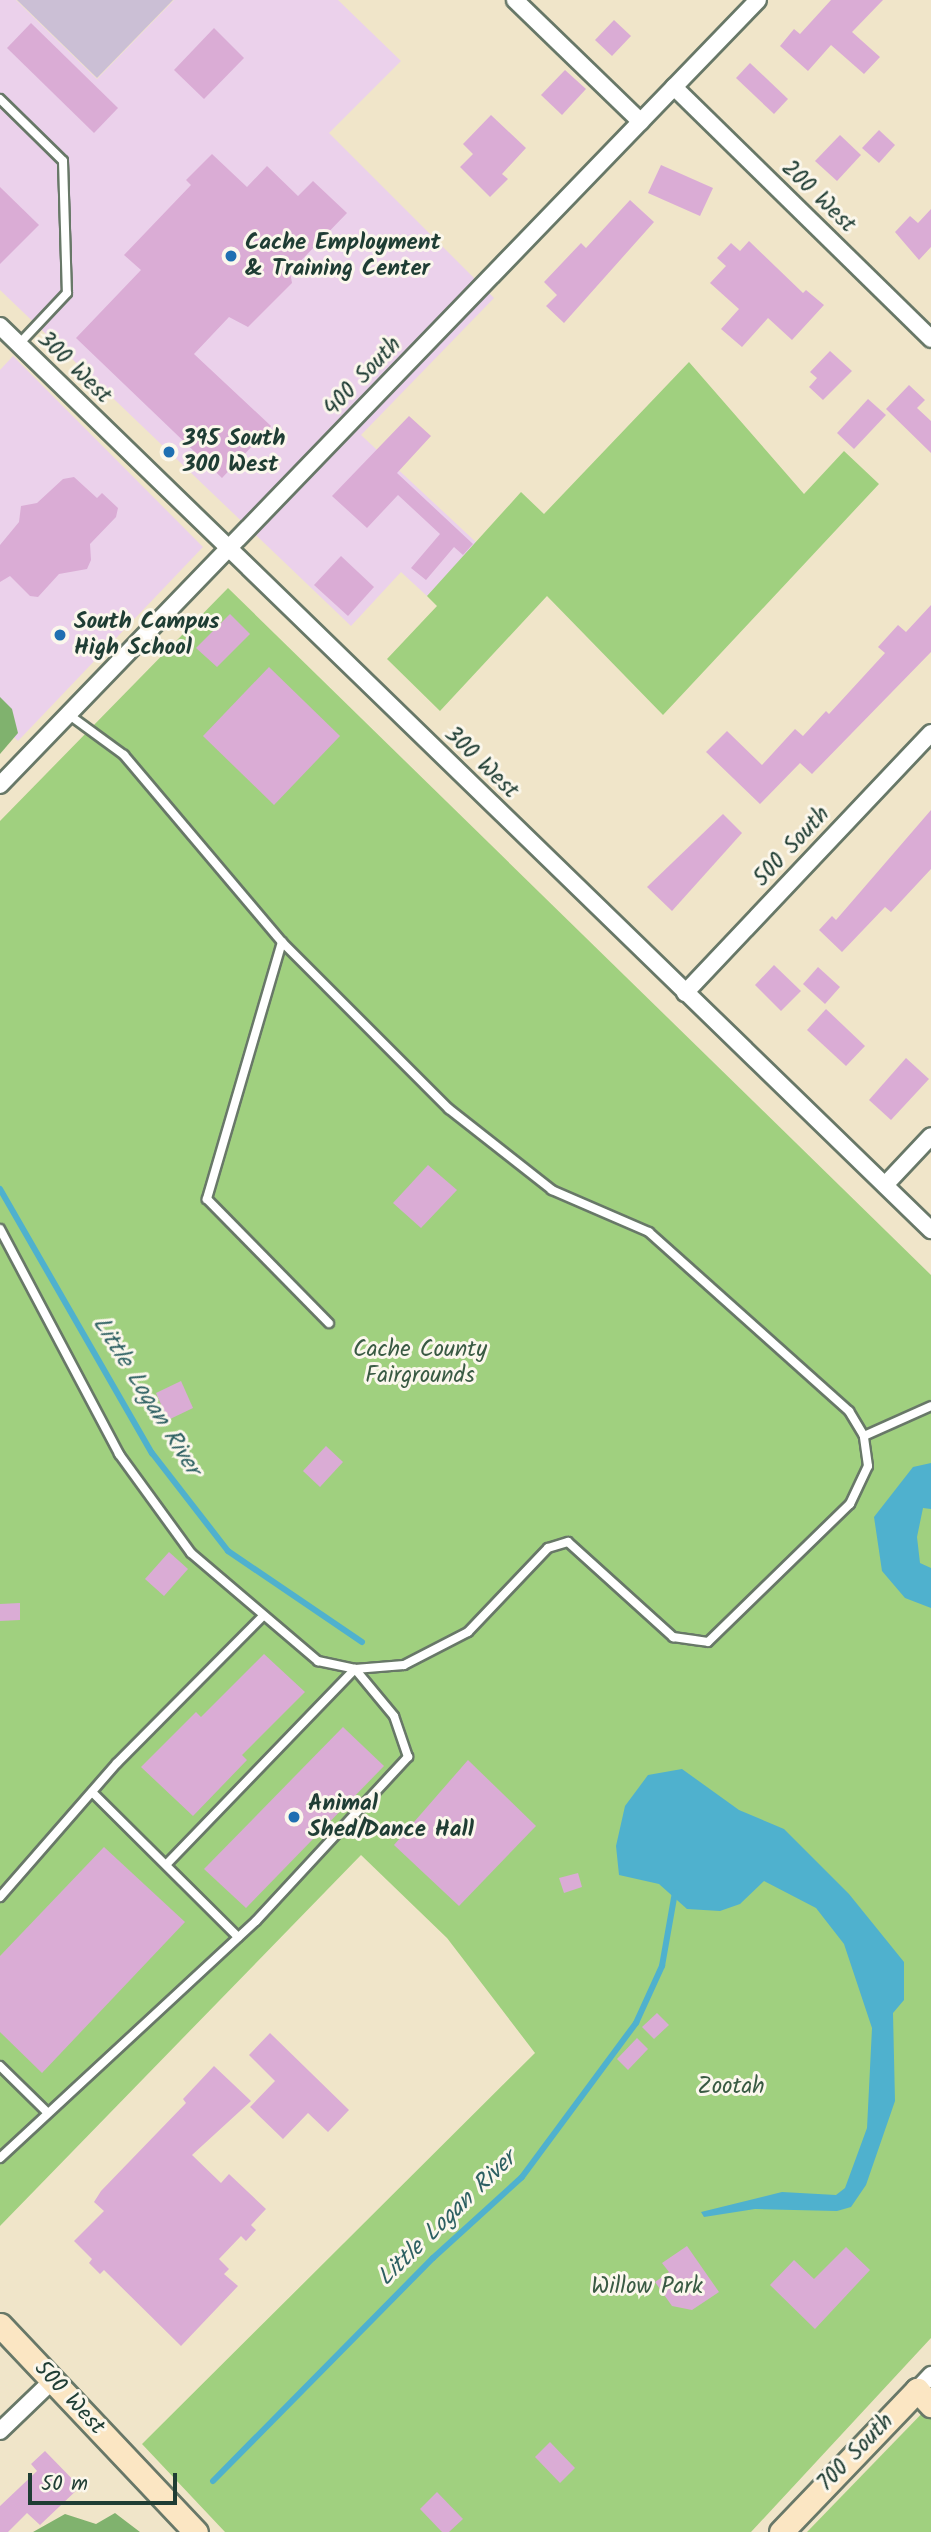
<!DOCTYPE html>
<html>
<head>
<meta charset="utf-8">
<style>
	body { margin:0 }
	#map { position:relative; width:931px; height:2532px; overflow:hidden; background:#f0e5c9; font-family:Kalam,sans-serif }
	div>[style] { position:absolute }
	[style*='--x'] { left:calc(var(--x)*1px); top:calc(var(--y)*1px); width:calc(var(--w)*1px); rotate:calc(var(--a)*1deg) }
	.built>* { inset:0; background:#ebd1eb }
	.industrial>* { inset:0; background:#cbbfd5 }
	.green>* { inset:0; background:#a0d07f }
	.forest>* { inset:0; background:#80b26e }
	.water>* { inset:0; background:#4fb1ce }
	.stream>* { height:6px; margin:-3px; padding:0 3px; transform-origin:3px; border-radius:3px; background:#4fb1ce }
	.building>* { inset:0; background:#daacd5 }
	.roads { filter:drop-shadow(2px 0 #687868) drop-shadow(-2px 0 #687868) drop-shadow(0 2px #687868) drop-shadow(0 -2px #687868) }
	.lane>* { height:8px; margin:-4px; padding:0 4px; transform-origin:4px; border-radius:4px; background:#fff }
	.street>* { height:16px; margin:-8px; padding:0 8px; transform-origin:8px; border-radius:8px; background:#fff }
	.secondary>* { height:23px; margin:-11.5px; padding:0 11.5px; transform-origin:11.5px; border-radius:11.5px; background:#fbe6c3 }
	.dots>* { width:19px; height:19px; translate:-50% -50%; box-sizing:border-box; border:4px solid #fbf7ec; border-radius:50% }
	span { translate:-50% -50%; white-space:nowrap; text-align:center; line-height:1.15; -webkit-text-stroke:6px #fbf7ec; paint-order:stroke }
	.street-label { font-size:23px; color:#1f3d34 }
	.poi-label { font-size:23px; color:#1f3d34; font-weight:700 }
	.left { translate:0 -50%; text-align:left }
	.park-label { font-size:23px; color:#395a43 }
	.water-label { font-size:24px; color:#2d6062; font-style:italic }
	.scale { position:absolute; left:28px; top:2473px; width:149px; height:32px; box-sizing:border-box; border:4px solid #1f3d34; border-top:0; padding-left:9px; font-size:21px; line-height:24px; white-space:nowrap; color:#1f3d34; -webkit-text-stroke:5px #fbf7ec; paint-order:stroke }
</style>
</head>
<body>
<div id="map">
	<div class="built">
		<i style="clip-path:polygon(0 0,16px 0,97px 79px,174px 0,338px 0,401px 61px,329px 133px,494px 298px,361px 435px,478px 544px,427px 596px,401px 572px,351px 626px,0 290px)"></i>
		<i style="clip-path:polygon(13px 356px,203px 547px,18px 741px,0 724px,0 370px)"></i>
	</div>
	<div class="industrial">
		<i style="clip-path:polygon(17px 0,173px 0,97px 78px)"></i>
	</div>
	<div class="green">
		<i style="clip-path:polygon(689px 362px,804px 494px,844px 451px,879px 484px,663px 715px,547px 596px,440px 711px,387px 659px,437px 606px,427px 596px,521px 492px,544px 514px)"></i>
		<i style="clip-path:polygon(228px 588px,931px 1275px,931px 2338px,751px 2532px,225px 2532px,142px 2444px,535px 2053px,447px 1938px,361px 1855px,0 2226px,0 821px)"></i>
		<i style="clip-path:polygon(931px 2404px,931px 2532px,807px 2532px)"></i>
	</div>
	<div class="forest">
		<i style="clip-path:polygon(0 697px,12px 709px,18px 733px,0 754px)"></i>
		<i style="clip-path:polygon(115px 2513px,140px 2532px,33px 2532px,65px 2514px,96px 2524px)"></i>
	</div>
	<div class="water">
		<i style="clip-path:polygon(931px 1463px,931px 1509px,923px 1508px,917px 1537px,920px 1563px,931px 1568px,931px 1608px,905px 1598px,882px 1571px,874px 1517px,913px 1467px)"></i>
		<i style="clip-path:polygon(682px 1769px,739px 1810px,784px 1829px,849px 1894px,904px 1962px,904px 2000px,893px 2013px,895px 2101px,866px 2185px,851px 2207px,837px 2211px,755px 2209px,704px 2217px,701px 2212px,782px 2192px,836px 2195px,845px 2188px,867px 2128px,872px 2028px,844px 1944px,816px 1908px,764px 1881px,740px 1904px,720px 1911px,687px 1909px,659px 1884px,619px 1875px,616px 1846px,625px 1806px,648px 1775px)"></i>
	</div>
	<div class="stream">
		<i style="--x:0;--y:1189;--w:305;--a:60.1"></i>
		<i style="--x:152;--y:1453;--w:124;--a:52.2"></i>
		<i style="--x:228;--y:1551;--w:162;--a:34.2"></i>
		<i style="--x:213;--y:2481;--w:313;--a:-45.4"></i>
		<i style="--x:433;--y:2258;--w:120;--a:-42.3"></i>
		<i style="--x:522;--y:2177;--w:192;--a:-53.5"></i>
		<i style="--x:636;--y:2023;--w:63;--a:-65.5"></i>
		<i style="--x:662;--y:1966;--w:75;--a:-80"></i>
	</div>
	<div class="building">
		<i style="clip-path:polygon(831px 0,883px 0,852px 32px,880px 57px,864px 74px,831px 45px,808px 71px,780px 46px,794px 29px,800px 34px)"></i>
		<i style="clip-path:polygon(614px 20px,631px 36px,612px 56px,595px 40px)"></i>
		<i style="clip-path:polygon(31px 23px,118px 108px,94px 133px,7px 48px)"></i>
		<i style="clip-path:polygon(214px 28px,244px 58px,204px 99px,174px 70px)"></i>
		<i style="clip-path:polygon(750px 63px,788px 99px,774px 114px,736px 78px)"></i>
		<i style="clip-path:polygon(565px 70px,586px 89px,562px 115px,541px 95px)"></i>
		<i style="clip-path:polygon(491px 115px,526px 148px,502px 174px,508px 179px,490px 197px,460px 167px,473px 154px,463px 144px)"></i>
		<i style="clip-path:polygon(879px 130px,895px 145px,879px 163px,862px 148px)"></i>
		<i style="clip-path:polygon(840px 135px,861px 155px,837px 181px,815px 161px)"></i>
		<i style="clip-path:polygon(212px 154px,247px 187px,267px 166px,298px 196px,313px 181px,347px 213px,290px 272px,292px 283px,248px 327px,229px 317px,194px 354px,271px 426px,222px 478px,76px 338px,141px 270px,124px 255px,191px 185px,186px 180px)"></i>
		<i style="clip-path:polygon(661px 165px,713px 188px,700px 216px,648px 193px)"></i>
		<i style="clip-path:polygon(0 187px,39px 225px,0 264px)"></i>
		<i style="clip-path:polygon(630px 200px,654px 222px,564px 323px,546px 306px,557px 295px,544px 282px,581px 243px,586px 248px)"></i>
		<i style="clip-path:polygon(931px 209px,931px 247px,919px 260px,895px 232px,910px 216px,918px 223px)"></i>
		<i style="clip-path:polygon(749px 241px,803px 293px,806px 290px,824px 305px,792px 340px,768px 318px,742px 347px,721px 329px,739px 309px,710px 283px,726px 266px,717px 258px,731px 243px,740px 251px)"></i>
		<i style="clip-path:polygon(830px 351px,852px 371px,823px 400px,809px 387px,817px 378px,810px 372px)"></i>
		<i style="clip-path:polygon(909px 385px,925px 400px,917px 408px,931px 421px,931px 453px,886px 409px)"></i>
		<i style="clip-path:polygon(868px 399px,886px 415px,854px 449px,837px 433px)"></i>
		<i style="clip-path:polygon(409px 416px,431px 436px,397px 473px,473px 544px,463px 555px,454px 547px,426px 580px,411px 568px,440px 534px,398px 495px,367px 528px,332px 496px)"></i>
		<i style="clip-path:polygon(74px 477px,97px 498px,102px 493px,118px 508px,116px 517px,90px 544px,91px 560px,87px 569px,59px 574px,38px 597px,30px 596px,10px 576px,0 582px,0 545px,19px 522px,21px 506px,37px 503px,63px 479px)"></i>
		<i style="clip-path:polygon(341px 556px,374px 587px,348px 616px,314px 585px)"></i>
		<i style="clip-path:polygon(931px 605px,931px 652px,812px 774px,800px 763px,760px 804px,706px 752px,727px 731px,762px 765px,795px 729px,803px 736px,826px 711px,829px 714px,885px 653px,878px 647px,898px 625px,906px 632px)"></i>
		<i style="clip-path:polygon(230px 614px,250px 634px,217px 667px,196px 648px)"></i>
		<i style="clip-path:polygon(269px 667px,340px 736px,274px 805px,203px 736px)"></i>
		<i style="clip-path:polygon(931px 810px,931px 869px,891px 912px,885px 907px,842px 952px,819px 930px,832px 916px,836px 920px)"></i>
		<i style="clip-path:polygon(723px 814px,742px 833px,672px 911px,647px 887px)"></i>
		<i style="clip-path:polygon(774px 965px,801px 991px,781px 1011px,755px 985px)"></i>
		<i style="clip-path:polygon(818px 967px,840px 987px,825px 1004px,803px 984px)"></i>
		<i style="clip-path:polygon(826px 1009px,865px 1046px,846px 1066px,807px 1030px)"></i>
		<i style="clip-path:polygon(906px 1058px,929px 1079px,891px 1120px,869px 1100px)"></i>
		<i style="clip-path:polygon(428px 1165px,457px 1190px,421px 1228px,393px 1203px)"></i>
		<i style="clip-path:polygon(181px 1381px,193px 1408px,168px 1420px,156px 1393px)"></i>
		<i style="clip-path:polygon(326px 1446px,343px 1462px,320px 1487px,303px 1471px)"></i>
		<i style="clip-path:polygon(169px 1552px,188px 1569px,164px 1596px,145px 1579px)"></i>
		<i style="clip-path:polygon(20px 1603px,20px 1620px,0 1621px,0 1604px)"></i>
		<i style="clip-path:polygon(264px 1654px,305px 1692px,242px 1755px,247px 1760px,193px 1816px,141px 1767px,196px 1712px,201px 1717px)"></i>
		<i style="clip-path:polygon(343px 1727px,384px 1766px,246px 1908px,204px 1869px)"></i>
		<i style="clip-path:polygon(468px 1760px,536px 1826px,459px 1906px,394px 1845px)"></i>
		<i style="clip-path:polygon(104px 1847px,185px 1922px,42px 2073px,0 2032px,0 1956px)"></i>
		<i style="clip-path:polygon(578px 1873px,582px 1887px,564px 1893px,559px 1878px)"></i>
		<i style="clip-path:polygon(657px 2013px,669px 2025px,654px 2039px,642px 2027px)"></i>
		<i style="clip-path:polygon(270px 2033px,349px 2110px,328px 2132px,308px 2113px,283px 2139px,250px 2107px,275px 2081px,249px 2055px)"></i>
		<i style="clip-path:polygon(637px 2038px,648px 2049px,628px 2070px,617px 2059px)"></i>
		<i style="clip-path:polygon(214px 2066px,251px 2101px,192px 2155px,221px 2183px,229px 2174px,266px 2209px,251px 2225px,256px 2230px,246px 2241px,241px 2236px,219px 2259px,229px 2269px,224px 2274px,238px 2286px,181px 2346px,104px 2270px,100px 2274px,89px 2263px,92px 2259px,74px 2241px,104px 2211px,94px 2202px,101px 2191px,186px 2103px,183px 2099px)"></i>
		<i style="clip-path:polygon(687px 2246px,719px 2292px,692px 2310px,672px 2306px,655px 2282px,669px 2272px,662px 2263px)"></i>
		<i style="clip-path:polygon(846px 2247px,870px 2270px,815px 2329px,770px 2285px,794px 2260px,814px 2279px)"></i>
		<i style="clip-path:polygon(550px 2442px,575px 2468px,560px 2483px,535px 2457px)"></i>
		<i style="clip-path:polygon(45px 2451px,80px 2487px,40px 2525px,27px 2513px,8px 2532px,0 2532px,0 2506px,37px 2471px,31px 2464px)"></i>
		<i style="clip-path:polygon(437px 2492px,463px 2519px,449px 2532px,442px 2532px,420px 2509px)"></i>
	</div>
	<div class="roads">
		<div class="lane">
			<i style="--x:0;--y:99;--w:88;--a:44.5"></i>
			<i style="--x:63;--y:161;--w:132;--a:88.3"></i>
			<i style="--x:67;--y:293;--w:71;--a:133.3"></i>
			<i style="--x:282;--y:942;--w:268;--a:106.3"></i>
			<i style="--x:207;--y:1199;--w:174;--a:45.5"></i>
			<i style="--x:0;--y:1229;--w:255;--a:62.1"></i>
			<i style="--x:119;--y:1454;--w:122;--a:54"></i>
			<i style="--x:191;--y:1553;--w:167;--a:40.4"></i>
			<i style="--x:318;--y:1661;--w:38;--a:12"></i>
			<i style="--x:355;--y:1669;--w:49;--a:-4.7"></i>
			<i style="--x:404;--y:1665;--w:72;--a:-27.3"></i>
			<i style="--x:468;--y:1632;--w:116;--a:-46.4"></i>
			<i style="--x:548;--y:1548;--w:21;--a:-17"></i>
			<i style="--x:568;--y:1542;--w:142;--a:42.1"></i>
			<i style="--x:673;--y:1637;--w:35;--a:8"></i>
			<i style="--x:708;--y:1642;--w:198;--a:-44.2"></i>
			<i style="--x:850;--y:1504;--w:42;--a:-64.7"></i>
			<i style="--x:868;--y:1466;--w:30;--a:-98"></i>
			<i style="--x:864;--y:1436;--w:29;--a:-121"></i>
			<i style="--x:849;--y:1411;--w:268;--a:-138.2"></i>
			<i style="--x:649;--y:1232;--w:106;--a:-156.6"></i>
			<i style="--x:552;--y:1190;--w:131;--a:-141.8"></i>
			<i style="--x:449;--y:1109;--w:236;--a:-135"></i>
			<i style="--x:282;--y:942;--w:245;--a:-130.2"></i>
			<i style="--x:124;--y:755;--w:69;--a:-143.8"></i>
			<i style="--x:864;--y:1436;--w:73;--a:-24.1"></i>
			<i style="--x:92;--y:1792;--w:206;--a:44.8"></i>
			<i style="--x:0;--y:1897;--w:178;--a:-48.9"></i>
			<i style="--x:117;--y:1763;--w:206;--a:-45.2"></i>
			<i style="--x:0;--y:2066;--w:64;--a:44.4"></i>
			<i style="--x:0;--y:2158;--w:349;--a:-42.8"></i>
			<i style="--x:256;--y:1921;--w:224;--a:-47.2"></i>
			<i style="--x:408;--y:1757;--w:43;--a:-108.9"></i>
			<i style="--x:394;--y:1716;--w:61;--a:-129.7"></i>
			<i style="--x:355;--y:1669;--w:272;--a:134"></i>
		</div>
		<div class="street">
			<i style="--x:515;--y:0;--w:175;--a:44.1"></i>
			<i style="--x:674;--y:87;--w:360;--a:44.4"></i>
			<i style="--x:0;--y:326;--w:1298;--a:44.16"></i>
			<i style="--x:0;--y:785;--w:1091;--a:-46"></i>
			<i style="--x:685;--y:993;--w:358;--a:-46.6"></i>
			<i style="--x:885;--y:1185;--w:67;--a:-46.8"></i>
			<i style="--x:917;--y:2390;--w:21;--a:-47"></i>
			<i style="--x:0;--y:2431;--w:74;--a:-43.9"></i>
		</div>
		<div class="secondary">
			<i style="--x:0;--y:2325;--w:285;--a:46.6"></i>
			<i style="--x:781;--y:2532;--w:197;--a:-46.2"></i>
			<i style="--x:917;--y:2390;--w:21;--a:47"></i>
		</div>
	</div>
	<div class="dots">
		<i style="left:231px;top:256px;background:#1f6fb2"></i>
		<i style="left:169px;top:452px;background:#1f6fb2"></i>
		<i style="left:60px;top:635px;background:#1f6fb2"></i>
		<i style="left:294px;top:1817px;background:#1f6fb2"></i>
	</div>
	<div class="street-label">
		<span style="left:818px;top:197px;rotate:44deg">200 West</span>
		<span style="left:74px;top:368px;rotate:44deg">300 West</span>
		<span style="left:363px;top:377px;rotate:-46deg">400 South</span>
		<span style="left:481px;top:763px;rotate:44deg">300 West</span>
		<span style="left:792px;top:847px;rotate:-47deg">500 South</span>
		<span style="left:69px;top:2398px;rotate:47deg">500 West</span>
		<span style="left:856px;top:2453px;rotate:-46deg">700 South</span>
	</div>
	<div class="poi-label">
		<span class="left" style="left:245px;top:256px">Cache Employment<br>&amp; Training Center</span>
		<span class="left" style="left:183px;top:452px">395 South<br>300 West</span>
		<span class="left" style="left:74px;top:635px">South Campus<br>High School</span>
		<span class="left" style="left:308px;top:1817px">Animal<br>Shed/Dance Hall</span>
	</div>
	<div class="park-label">
		<span style="left:420px;top:1363px">Cache County<br>Fairgrounds</span>
		<span style="left:731px;top:2087px">Zootah</span>
		<span style="left:647px;top:2287px">Willow Park</span>
	</div>
	<div class="water-label">
		<span style="left:146px;top:1396px;rotate:58deg">Little Logan River</span>
		<span style="left:447px;top:2219px;rotate:-44deg">Little Logan River</span>
	</div>
	<div class="scale">50 m</div>
</div>
</body>
</html>
